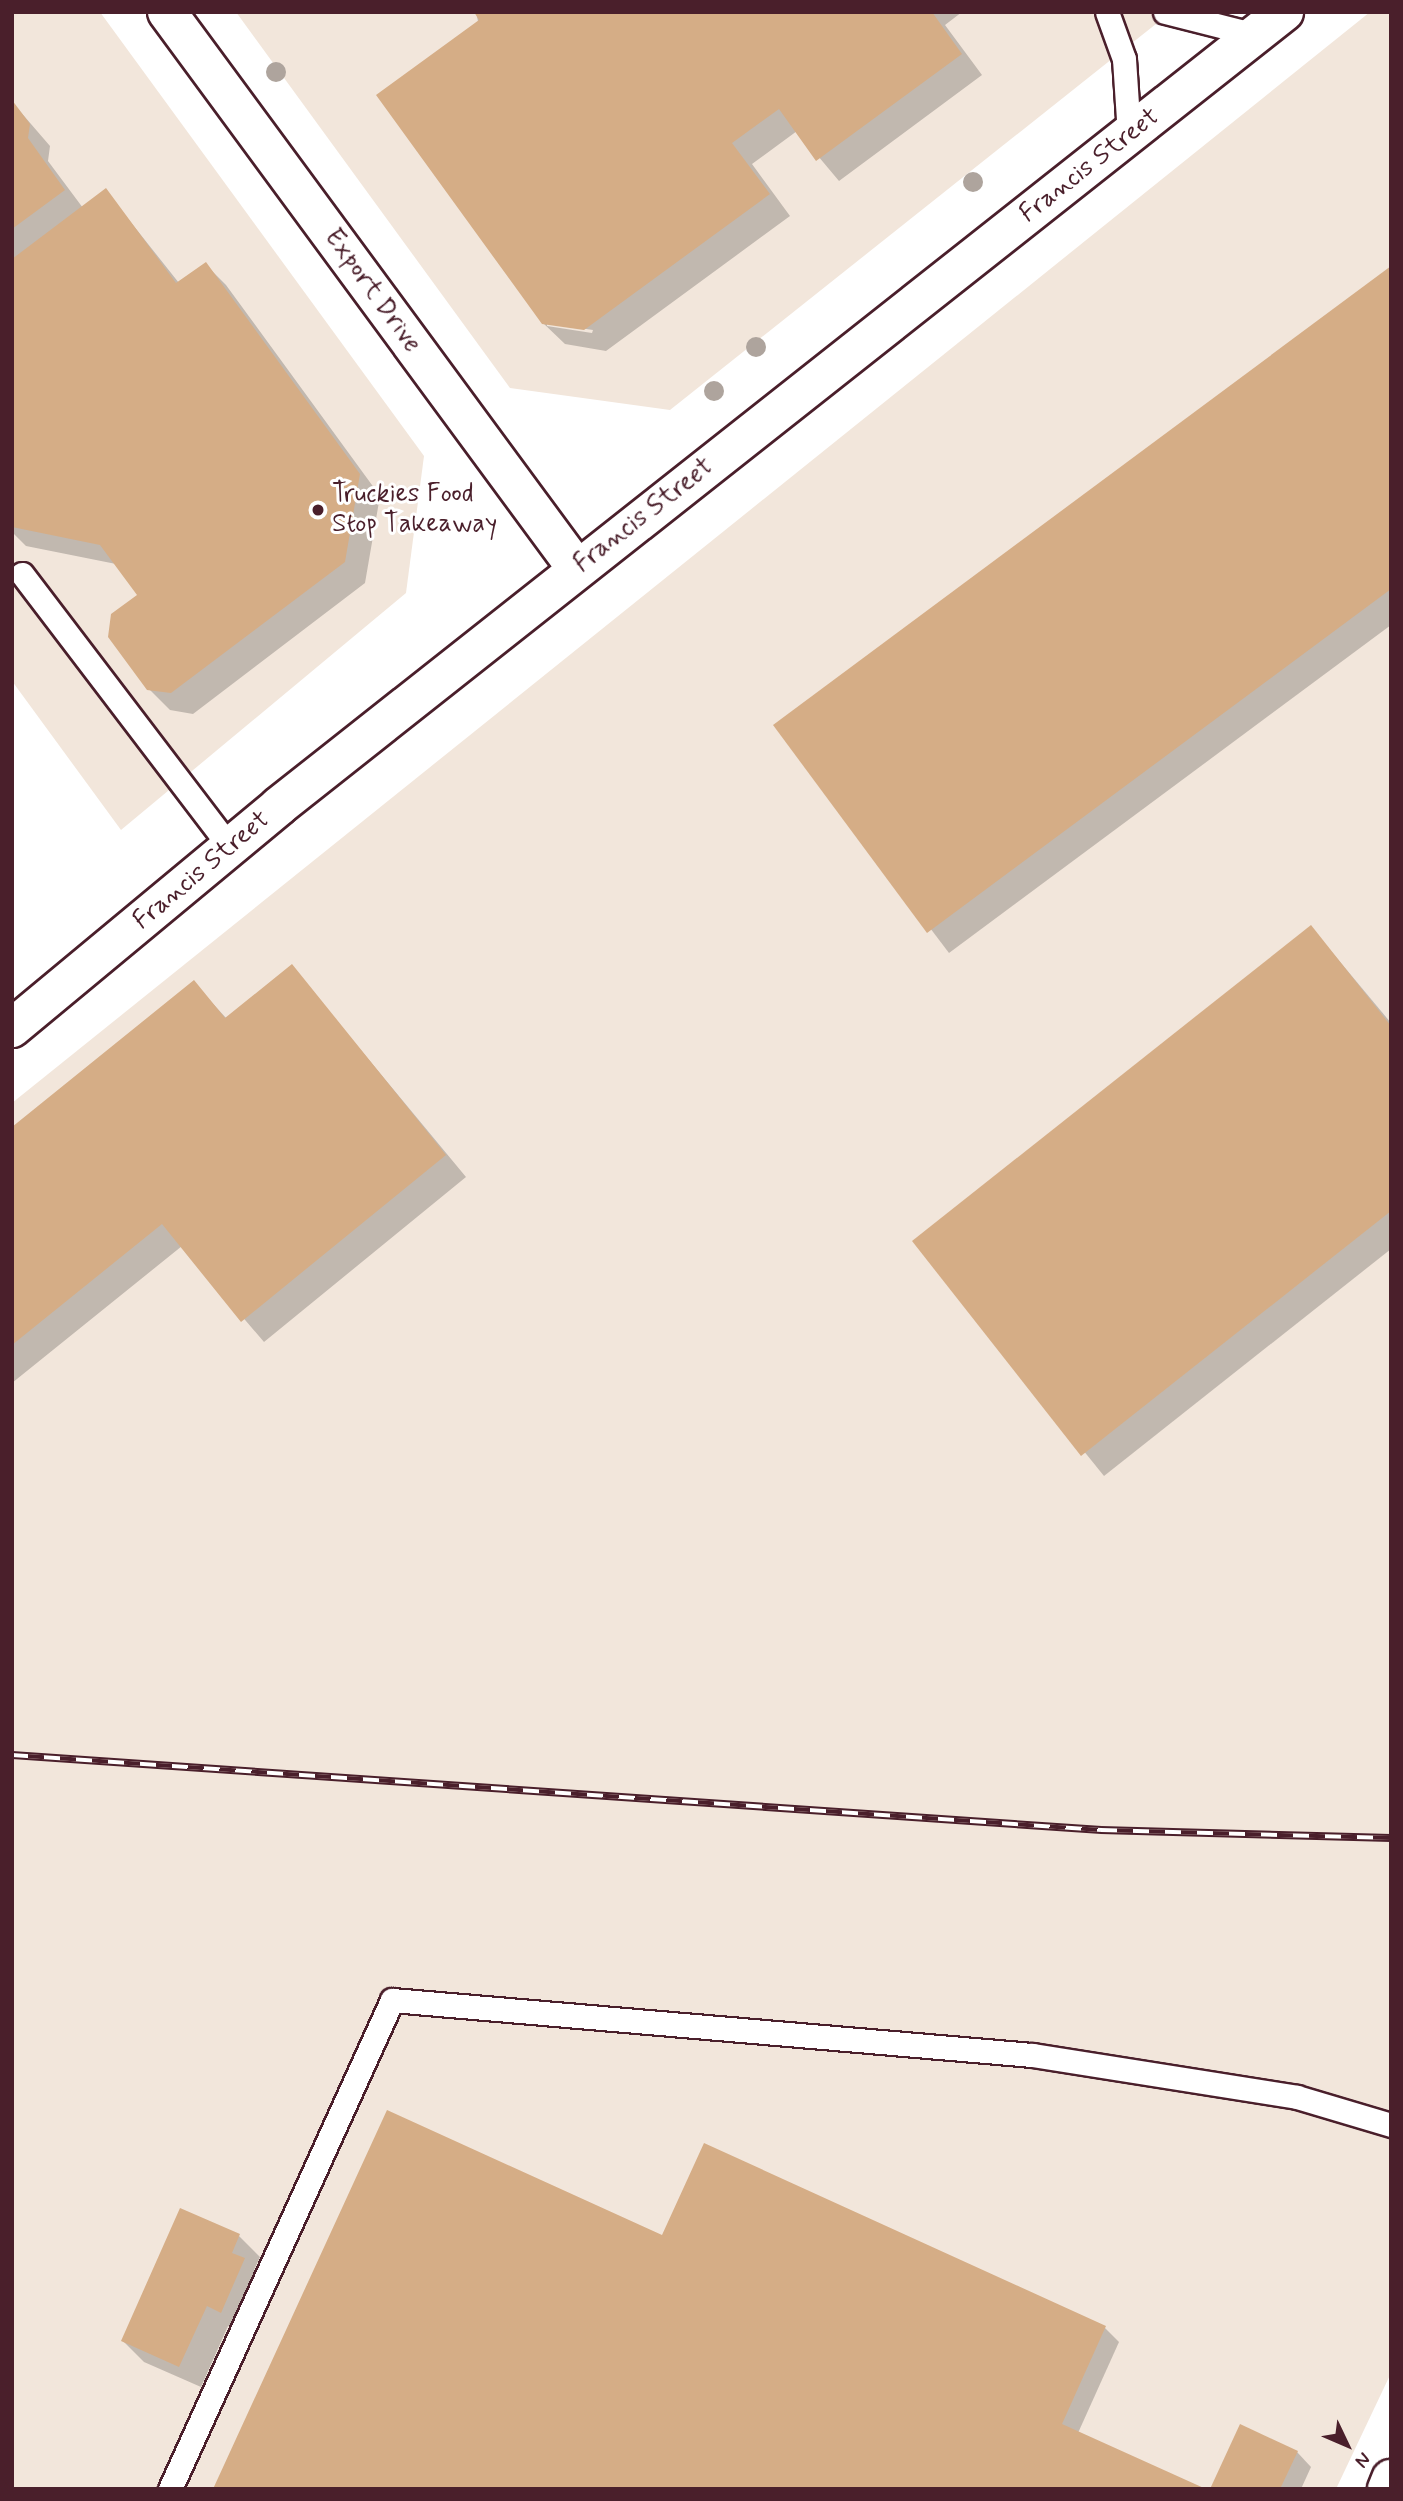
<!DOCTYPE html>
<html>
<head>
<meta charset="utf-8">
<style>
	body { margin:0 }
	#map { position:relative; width:1403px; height:2501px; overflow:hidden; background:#fff; font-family:Mynerve,sans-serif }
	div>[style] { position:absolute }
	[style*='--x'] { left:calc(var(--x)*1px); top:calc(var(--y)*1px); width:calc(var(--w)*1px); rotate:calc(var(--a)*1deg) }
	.built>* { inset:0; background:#f2e6db }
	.shadow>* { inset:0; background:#0003 }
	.building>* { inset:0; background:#d5ad86 }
	.roads { filter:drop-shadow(2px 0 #4a1f2b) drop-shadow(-2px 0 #4a1f2b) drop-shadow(0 2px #4a1f2b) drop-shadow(0 -2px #4a1f2b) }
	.lane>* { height:23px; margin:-11.5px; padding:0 11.5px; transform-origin:11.5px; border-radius:11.5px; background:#fff }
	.street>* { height:38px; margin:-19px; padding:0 19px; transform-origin:19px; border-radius:19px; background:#fff }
	.secondary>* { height:38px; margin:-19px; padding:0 19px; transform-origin:19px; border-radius:19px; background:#fff }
	.rail>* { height:8px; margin-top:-4px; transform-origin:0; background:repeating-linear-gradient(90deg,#fff 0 16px,#4a1f2b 0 32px); box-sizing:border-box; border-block:2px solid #4a1f2b }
	.trees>* { width:20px; height:20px; margin:-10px; border-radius:50%; background:#aea49d }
	.dots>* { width:19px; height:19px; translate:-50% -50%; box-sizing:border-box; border:4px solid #fff; border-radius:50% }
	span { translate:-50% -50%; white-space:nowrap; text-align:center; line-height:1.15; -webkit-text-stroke:6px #fff; paint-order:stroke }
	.street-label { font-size:26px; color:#4a1f2b }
	.poi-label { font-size:26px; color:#4a1f2b }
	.left { translate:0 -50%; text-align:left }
	.frame { position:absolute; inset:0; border:14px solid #4a1f2b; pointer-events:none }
	.north { position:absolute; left:1312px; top:2410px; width:70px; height:70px; -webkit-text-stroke:5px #fff; paint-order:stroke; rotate:134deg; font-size:19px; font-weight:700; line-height:28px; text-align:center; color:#4a1f2b }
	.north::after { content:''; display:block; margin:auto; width:24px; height:32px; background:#4a1f2b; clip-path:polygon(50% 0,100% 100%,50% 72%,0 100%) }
</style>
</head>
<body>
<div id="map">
	<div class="built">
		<i style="clip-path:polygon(12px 12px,100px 12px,424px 456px,406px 593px,121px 830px,12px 681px)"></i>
		<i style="clip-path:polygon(236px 12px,1171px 12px,670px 410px,510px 388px)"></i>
		<i style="clip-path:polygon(1370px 12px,1391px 12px,1391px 2373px,1336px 2489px,12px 2489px,12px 1103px)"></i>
	</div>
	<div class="shadow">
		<i style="clip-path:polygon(evenodd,476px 12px,962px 12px,945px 25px,982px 75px,839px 181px,797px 131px,752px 164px,790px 216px,606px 351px,565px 344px,543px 323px,476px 12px,547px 323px,593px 330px,592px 333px,547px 326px,547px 323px)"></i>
		<i style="clip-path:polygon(12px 102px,50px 146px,48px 161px,83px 208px,106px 191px,179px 283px,205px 264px,226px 285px,380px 496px,365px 583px,193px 714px,170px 710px,148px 688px,139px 595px,116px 564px,26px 546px,12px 532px)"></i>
		<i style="clip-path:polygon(1391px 269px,1391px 625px,949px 953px,776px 725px)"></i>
		<i style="clip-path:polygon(1311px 927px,1391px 1023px,1391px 1249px,1104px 1476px,914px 1241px)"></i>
		<i style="clip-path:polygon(292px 967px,466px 1177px,264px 1342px,182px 1246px,12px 1383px,12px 1130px,194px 983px,227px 1019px)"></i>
		<i style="clip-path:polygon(239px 2236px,260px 2257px,254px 2270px,265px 2281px,243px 2332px,228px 2326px,201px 2387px,144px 2362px,123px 2341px)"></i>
		<i style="clip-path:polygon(663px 2237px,1105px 2328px,1119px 2342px,1078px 2433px,215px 2489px)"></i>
		<i style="clip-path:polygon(1297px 2452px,1311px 2467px,1301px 2489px,1212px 2489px)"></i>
	</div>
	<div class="building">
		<i style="clip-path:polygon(474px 12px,932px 12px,962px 54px,816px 161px,779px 109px,732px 143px,770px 194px,584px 330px,542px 324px,376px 95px,479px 20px)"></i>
		<i style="clip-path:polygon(12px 100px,30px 124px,28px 138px,65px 190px,12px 229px)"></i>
		<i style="clip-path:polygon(106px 188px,176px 283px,206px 262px,360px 474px,345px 562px,171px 693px,147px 690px,108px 637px,111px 614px,137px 595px,100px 545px,12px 527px,12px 259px)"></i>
		<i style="clip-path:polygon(1391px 266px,1391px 589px,927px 933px,773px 725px)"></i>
		<i style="clip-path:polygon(1311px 925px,1391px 1026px,1391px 1211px,1081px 1456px,912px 1241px)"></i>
		<i style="clip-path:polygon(292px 964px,446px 1155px,241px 1322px,162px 1224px,12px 1345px,12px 1127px,194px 980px,225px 1018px)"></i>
		<i style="clip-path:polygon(387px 2110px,662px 2235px,704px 2143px,1106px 2326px,1062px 2424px,1206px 2489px,213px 2489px)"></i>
		<i style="clip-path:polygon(180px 2208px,240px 2234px,232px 2253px,245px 2258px,221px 2313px,207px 2306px,179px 2367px,121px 2341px)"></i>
		<i style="clip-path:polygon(1240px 2424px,1298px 2451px,1280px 2489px,1210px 2489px)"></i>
	</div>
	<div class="roads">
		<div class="lane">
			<i style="--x:1107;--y:12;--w:50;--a:70.1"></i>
			<i style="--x:1124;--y:59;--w:76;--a:86.2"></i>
			<i style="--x:1165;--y:12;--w:94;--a:14.2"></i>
			<i style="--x:22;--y:574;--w:343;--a:52.7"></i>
			<i style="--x:170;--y:2489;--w:537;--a:-65.58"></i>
			<i style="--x:392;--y:2000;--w:642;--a:4.91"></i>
			<i style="--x:1032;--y:2055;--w:268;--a:9"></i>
			<i style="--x:1297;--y:2097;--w:98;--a:16.6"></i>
		</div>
		<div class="street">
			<i style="--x:167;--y:12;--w:692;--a:53.64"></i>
			<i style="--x:1387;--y:2489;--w:11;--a:-68"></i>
		</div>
		<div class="secondary">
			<i style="--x:12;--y:1028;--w:347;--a:-39.7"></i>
			<i style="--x:279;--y:806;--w:1281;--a:-38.31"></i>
		</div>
	</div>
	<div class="rail">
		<i style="--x:12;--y:1755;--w:1092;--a:3.94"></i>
		<i style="--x:1101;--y:1830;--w:290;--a:1.6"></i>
	</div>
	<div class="trees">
		<i style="left:276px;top:72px"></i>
		<i style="left:973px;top:182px"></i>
		<i style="left:756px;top:347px"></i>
		<i style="left:714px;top:391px"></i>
	</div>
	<div class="dots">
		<i style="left:318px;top:510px;background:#4a1f2b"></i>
	</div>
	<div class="street-label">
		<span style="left:1090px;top:166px;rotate:-38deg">Francis Street</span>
		<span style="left:372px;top:291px;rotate:54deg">Export Drive</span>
		<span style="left:644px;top:516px;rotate:-38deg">Francis Street</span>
		<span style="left:202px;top:871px;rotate:-40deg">Francis Street</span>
	</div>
	<div class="poi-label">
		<span class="left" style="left:332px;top:510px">Truckies Food<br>Stop Takeaway</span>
	</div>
	<div class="frame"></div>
	<div class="north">N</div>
</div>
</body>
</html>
